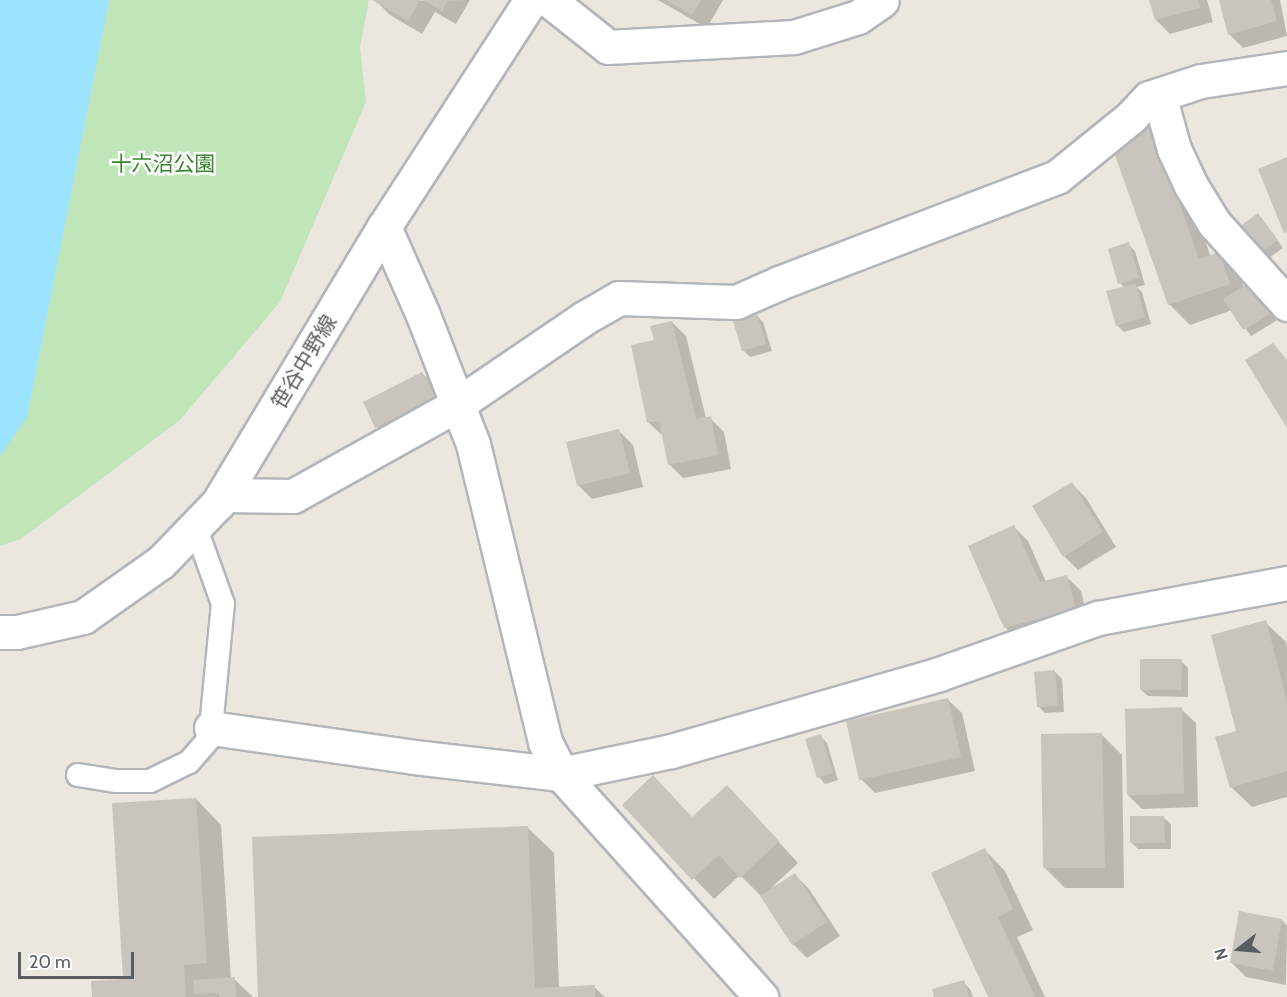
<!DOCTYPE html>
<html>
<head>
<meta charset="utf-8">
<style>
	body { margin:0 }
	#map { position:relative; width:1287px; height:997px; overflow:hidden; background:#ece7de; font-family:Cabin,"Noto Sans JP",sans-serif }
	div>[style] { position:absolute }
	[style*='--x'] { left:calc(var(--x)*1px); top:calc(var(--y)*1px); width:calc(var(--w)*1px); rotate:calc(var(--a)*1deg) }
	.green>* { inset:0; background:#c0e5b9 }
	.water>* { inset:0; background:#9be3ff }
	.shadow>* { inset:0; background:#0003 }
	.building>* { inset:0; background:#c9c4bd }
	.roads { filter:drop-shadow(2px 0 #b2b6ba) drop-shadow(-2px 0 #b2b6ba) drop-shadow(0 2px #b2b6ba) drop-shadow(0 -2px #b2b6ba) }
	.service>* { height:22px; margin:-11px; padding:0 11px; transform-origin:11px; border-radius:11px; background:#fff }
	.minor>* { height:33px; margin:-16.5px; padding:0 16.5px; transform-origin:16.5px; border-radius:16.5px; background:#fff }
	.tertiary>* { height:33px; margin:-16.5px; padding:0 16.5px; transform-origin:16.5px; border-radius:16.5px; background:#fff }
	span { translate:-50% -50%; white-space:nowrap; text-align:center; line-height:1.15; -webkit-text-stroke:5px #fff; paint-order:stroke }
	.park-label { font-size:21px; color:#3a8630 }
	.street-label { font-size:21px; color:#575d60 }
	.north { position:absolute; left:1209px; top:919px; width:60px; height:60px; -webkit-text-stroke:4px #fff; paint-order:stroke; rotate:254deg; font-size:16px; font-weight:700; line-height:24px; text-align:center; color:#575d60 }
	.north::after { content:''; display:block; margin:auto; width:21px; height:27px; background:#575d60; clip-path:polygon(50% 0,100% 100%,50% 72%,0 100%) }
	.scale { position:absolute; left:18px; top:952px; width:116px; height:27px; box-sizing:border-box; border:3px solid #575d60; border-top:0; padding-left:8px; font-size:18px; line-height:21px; white-space:nowrap; color:#575d60; -webkit-text-stroke:4px #fff; paint-order:stroke }
</style>
</head>
<body>
<div id="map">
	<div class="green">
		<i style="clip-path:polygon(0 0,369px 0,360px 47px,366px 102px,280px 302px,180px 420px,21px 539px,0 546px)"></i>
	</div>
	<div class="water">
		<i style="clip-path:polygon(0 0,109px 0,27px 417px,0 456px)"></i>
	</div>
	<div class="shadow">
		<i style="clip-path:polygon(470px 0,456px 24px,435px 12px,422px 34px,390px 15px,376px 1px)"></i>
		<i style="clip-path:polygon(658px 0,723px 0,707px 28px)"></i>
		<i style="clip-path:polygon(1151px 0,1207px 0,1213px 22px,1170px 34px,1156px 20px)"></i>
		<i style="clip-path:polygon(1220px 0,1280px 0,1287px 36px,1243px 48px,1229px 34px)"></i>
		<i style="clip-path:polygon(1171px 145px,1211px 257px,1219px 254px,1239px 274px,1244px 288px,1257px 291px,1276px 321px,1251px 336px,1232px 310px,1190px 325px,1169px 304px)"></i>
		<i style="clip-path:polygon(1264px 222px,1283px 248px,1269px 258px,1244px 226px)"></i>
		<i style="clip-path:polygon(1128px 244px,1135px 251px,1145px 285px,1137px 287px,1142px 292px,1151px 324px,1124px 332px,1117px 325px,1125px 288px,1120px 283px)"></i>
		<i style="clip-path:polygon(756px 315px,763px 322px,772px 351px,750px 357px,743px 350px)"></i>
		<i style="clip-path:polygon(672px 322px,686px 336px,706px 418px,710px 418px,724px 432px,731px 469px,683px 478px,669px 464px,663px 436px,648px 422px,655px 342px)"></i>
		<i style="clip-path:polygon(422px 373px,436px 387px,449px 412px,391px 441px,377px 427px)"></i>
		<i style="clip-path:polygon(619px 431px,633px 445px,643px 487px,592px 499px,578px 485px)"></i>
		<i style="clip-path:polygon(1072px 484px,1086px 498px,1116px 547px,1078px 570px,1064px 556px)"></i>
		<i style="clip-path:polygon(1014px 527px,1028px 541px,1046px 582px,1067px 577px,1081px 591px,1089px 623px,1019px 641px,1005px 627px)"></i>
		<i style="clip-path:polygon(1265px 622px,1286px 642px,1287px 647px,1287px 797px,1252px 807px,1231px 787px,1238px 732px)"></i>
		<i style="clip-path:polygon(1181px 661px,1188px 668px,1188px 697px,1148px 696px,1141px 690px)"></i>
		<i style="clip-path:polygon(1055px 672px,1062px 679px,1064px 712px,1045px 713px,1039px 707px)"></i>
		<i style="clip-path:polygon(947px 699px,962px 713px,975px 771px,875px 793px,861px 779px)"></i>
		<i style="clip-path:polygon(1181px 709px,1196px 723px,1198px 807px,1142px 809px,1128px 795px)"></i>
		<i style="clip-path:polygon(1102px 735px,1122px 755px,1124px 888px,1065px 888px,1045px 868px)"></i>
		<i style="clip-path:polygon(820px 736px,827px 743px,838px 780px,825px 784px,819px 777px)"></i>
		<i style="clip-path:polygon(196px 799px,221px 825px,231px 979px,234px 979px,253px 997px,94px 997px,125px 980px)"></i>
		<i style="clip-path:polygon(624px 805px,693px 819px,747px 807px,798px 863px,771px 888px,795px 875px,809px 889px,840px 936px,807px 958px,793px 944px,763px 898px,740px 875px,714px 899px)"></i>
		<i style="clip-path:polygon(1164px 818px,1171px 824px,1171px 849px,1138px 849px,1131px 842px)"></i>
		<i style="clip-path:polygon(528px 828px,554px 853px,559px 988px,594px 987px,605px 997px,260px 997px)"></i>
		<i style="clip-path:polygon(985px 850px,1005px 871px,1033px 930px,1017px 937px,1045px 997px,990px 997px)"></i>
		<i style="clip-path:polygon(1282px 920px,1287px 926px,1286px 985px,1246px 977px,1232px 963px)"></i>
		<i style="clip-path:polygon(963px 982px,970px 989px,973px 997px,936px 997px)"></i>
	</div>
	<div class="building">
		<i style="clip-path:polygon(372px 0,420px 0,408px 21px)"></i>
		<i style="clip-path:polygon(423px 0,448px 0,442px 11px)"></i>
		<i style="clip-path:polygon(666px 0,701px 0,692px 15px)"></i>
		<i style="clip-path:polygon(1149px 0,1198px 0,1200px 8px,1155px 20px)"></i>
		<i style="clip-path:polygon(1219px 0,1271px 0,1277px 21px,1228px 35px)"></i>
		<i style="clip-path:polygon(1151px 123px,1199px 259px,1219px 252px,1230px 284px,1168px 305px,1109px 138px)"></i>
		<i style="clip-path:polygon(1287px 157px,1287px 232px,1284px 233px,1258px 169px)"></i>
		<i style="clip-path:polygon(1258px 213px,1278px 240px,1261px 252px,1242px 225px)"></i>
		<i style="clip-path:polygon(1129px 242px,1139px 278px,1118px 284px,1108px 249px)"></i>
		<i style="clip-path:polygon(1251px 282px,1270px 314px,1243px 330px,1223px 299px)"></i>
		<i style="clip-path:polygon(1136px 284px,1145px 317px,1116px 326px,1106px 291px)"></i>
		<i style="clip-path:polygon(757px 314px,766px 344px,742px 351px,733px 321px)"></i>
		<i style="clip-path:polygon(672px 321px,696px 419px,711px 416px,718px 455px,668px 465px,659px 421px,647px 423px,631px 345px,654px 340px,650px 326px)"></i>
		<i style="clip-path:polygon(1273px 343px,1287px 360px,1287px 428px,1245px 360px)"></i>
		<i style="clip-path:polygon(422px 372px,436px 398px,375px 428px,363px 402px)"></i>
		<i style="clip-path:polygon(619px 429px,630px 473px,577px 486px,566px 442px)"></i>
		<i style="clip-path:polygon(1072px 482px,1103px 532px,1063px 557px,1032px 506px)"></i>
		<i style="clip-path:polygon(1014px 525px,1040px 582px,1067px 575px,1076px 609px,1004px 628px,968px 546px)"></i>
		<i style="clip-path:polygon(1266px 620px,1287px 702px,1287px 771px,1230px 788px,1215px 737px,1236px 731px,1211px 635px)"></i>
		<i style="clip-path:polygon(1140px 659px,1182px 659px,1181px 690px,1140px 690px)"></i>
		<i style="clip-path:polygon(1055px 670px,1058px 706px,1037px 707px,1034px 672px)"></i>
		<i style="clip-path:polygon(948px 698px,961px 757px,859px 780px,846px 721px)"></i>
		<i style="clip-path:polygon(1182px 707px,1184px 794px,1127px 795px,1125px 709px)"></i>
		<i style="clip-path:polygon(1102px 733px,1105px 868px,1043px 868px,1041px 734px)"></i>
		<i style="clip-path:polygon(821px 734px,833px 773px,817px 778px,805px 739px)"></i>
		<i style="clip-path:polygon(653px 775px,692px 817px,727px 785px,779px 841px,740px 878px,719px 855px,692px 880px,622px 805px)"></i>
		<i style="clip-path:polygon(196px 798px,207px 963px,184px 965px,186px 997px,92px 997px,91px 981px,123px 979px,112px 803px)"></i>
		<i style="clip-path:polygon(1130px 816px,1164px 816px,1165px 843px,1130px 843px)"></i>
		<i style="clip-path:polygon(528px 826px,535px 988px,595px 985px,595px 997px,258px 997px,252px 837px)"></i>
		<i style="clip-path:polygon(985px 848px,1013px 909px,998px 917px,1035px 997px,988px 997px,931px 873px)"></i>
		<i style="clip-path:polygon(795px 873px,827px 922px,792px 945px,760px 896px)"></i>
		<i style="clip-path:polygon(1239px 911px,1282px 919px,1273px 971px,1230px 963px)"></i>
		<i style="clip-path:polygon(235px 977px,236px 997px,219px 997px,219px 993px,194px 994px,193px 980px)"></i>
		<i style="clip-path:polygon(964px 980px,969px 997px,934px 997px,932px 989px)"></i>
	</div>
	<div class="roads">
		<div class="service">
			<i style="--x:78;--y:775;--w:39;--a:9"></i>
			<i style="--x:117;--y:781;--w:33;--a:0"></i>
			<i style="--x:150;--y:781;--w:43;--a:-26"></i>
			<i style="--x:189;--y:762;--w:32;--a:-49"></i>
			<i style="--x:210;--y:738;--w:135;--a:-84.5"></i>
			<i style="--x:223;--y:604;--w:83;--a:-109.7"></i>
		</div>
		<div class="minor">
			<i style="--x:549;--y:0;--w:75;--a:38.5"></i>
			<i style="--x:608;--y:47;--w:186;--a:-3.1"></i>
			<i style="--x:794;--y:37;--w:67;--a:-17.4"></i>
			<i style="--x:858;--y:17;--w:29;--a:-35"></i>
			<i style="--x:1159;--y:95;--w:56;--a:74.5"></i>
			<i style="--x:1174;--y:149;--w:38;--a:65"></i>
			<i style="--x:1190;--y:184;--w:46;--a:58.4"></i>
			<i style="--x:1214;--y:223;--w:109;--a:48"></i>
			<i style="--x:384;--y:227;--w:96;--a:66.1"></i>
			<i style="--x:423;--y:315;--w:138;--a:68.8"></i>
			<i style="--x:473;--y:444;--w:307;--a:76.4"></i>
			<i style="--x:545;--y:742;--w:36;--a:63"></i>
			<i style="--x:561;--y:774;--w:300;--a:48.1"></i>
			<i style="--x:223;--y:495;--w:70;--a:0.8"></i>
			<i style="--x:293;--y:496;--w:189;--a:-29.1"></i>
			<i style="--x:458;--y:404;--w:153;--a:-34.3"></i>
			<i style="--x:584;--y:318;--w:40;--a:-29.7"></i>
			<i style="--x:619;--y:298;--w:117;--a:2"></i>
			<i style="--x:736;--y:302;--w:47;--a:-23.8"></i>
			<i style="--x:779;--y:283;--w:298;--a:-20.9"></i>
			<i style="--x:1057;--y:177;--w:95;--a:-39"></i>
			<i style="--x:1131;--y:117;--w:26;--a:-47"></i>
			<i style="--x:1149;--y:98;--w:55;--a:-18.1"></i>
			<i style="--x:1201;--y:81;--w:87;--a:-8.6"></i>
			<i style="--x:211;--y:728;--w:205;--a:8.1"></i>
			<i style="--x:414;--y:757;--w:148;--a:6.6"></i>
			<i style="--x:561;--y:774;--w:112;--a:-11.8"></i>
			<i style="--x:671;--y:751;--w:279;--a:-16"></i>
			<i style="--x:939;--y:674;--w:169;--a:-19.4"></i>
			<i style="--x:1098;--y:618;--w:192;--a:-10.5"></i>
		</div>
		<div class="tertiary">
			<i style="--x:0;--y:632;--w:17;--a:0"></i>
			<i style="--x:17;--y:632;--w:68;--a:-12.8"></i>
			<i style="--x:83;--y:617;--w:95;--a:-35.2"></i>
			<i style="--x:161;--y:562;--w:82;--a:-46"></i>
			<i style="--x:218;--y:503;--w:322;--a:-59"></i>
			<i style="--x:384;--y:227;--w:270;--a:-57.1"></i>
		</div>
	</div>
	<div class="park-label">
		<span style="left:163px;top:164px">十六沼公園</span>
	</div>
	<div class="street-label">
		<span style="left:304px;top:362px;rotate:-59deg">笹谷中野線</span>
	</div>
	<div class="north">N</div>
	<div class="scale">20 m</div>
</div>
</body>
</html>
